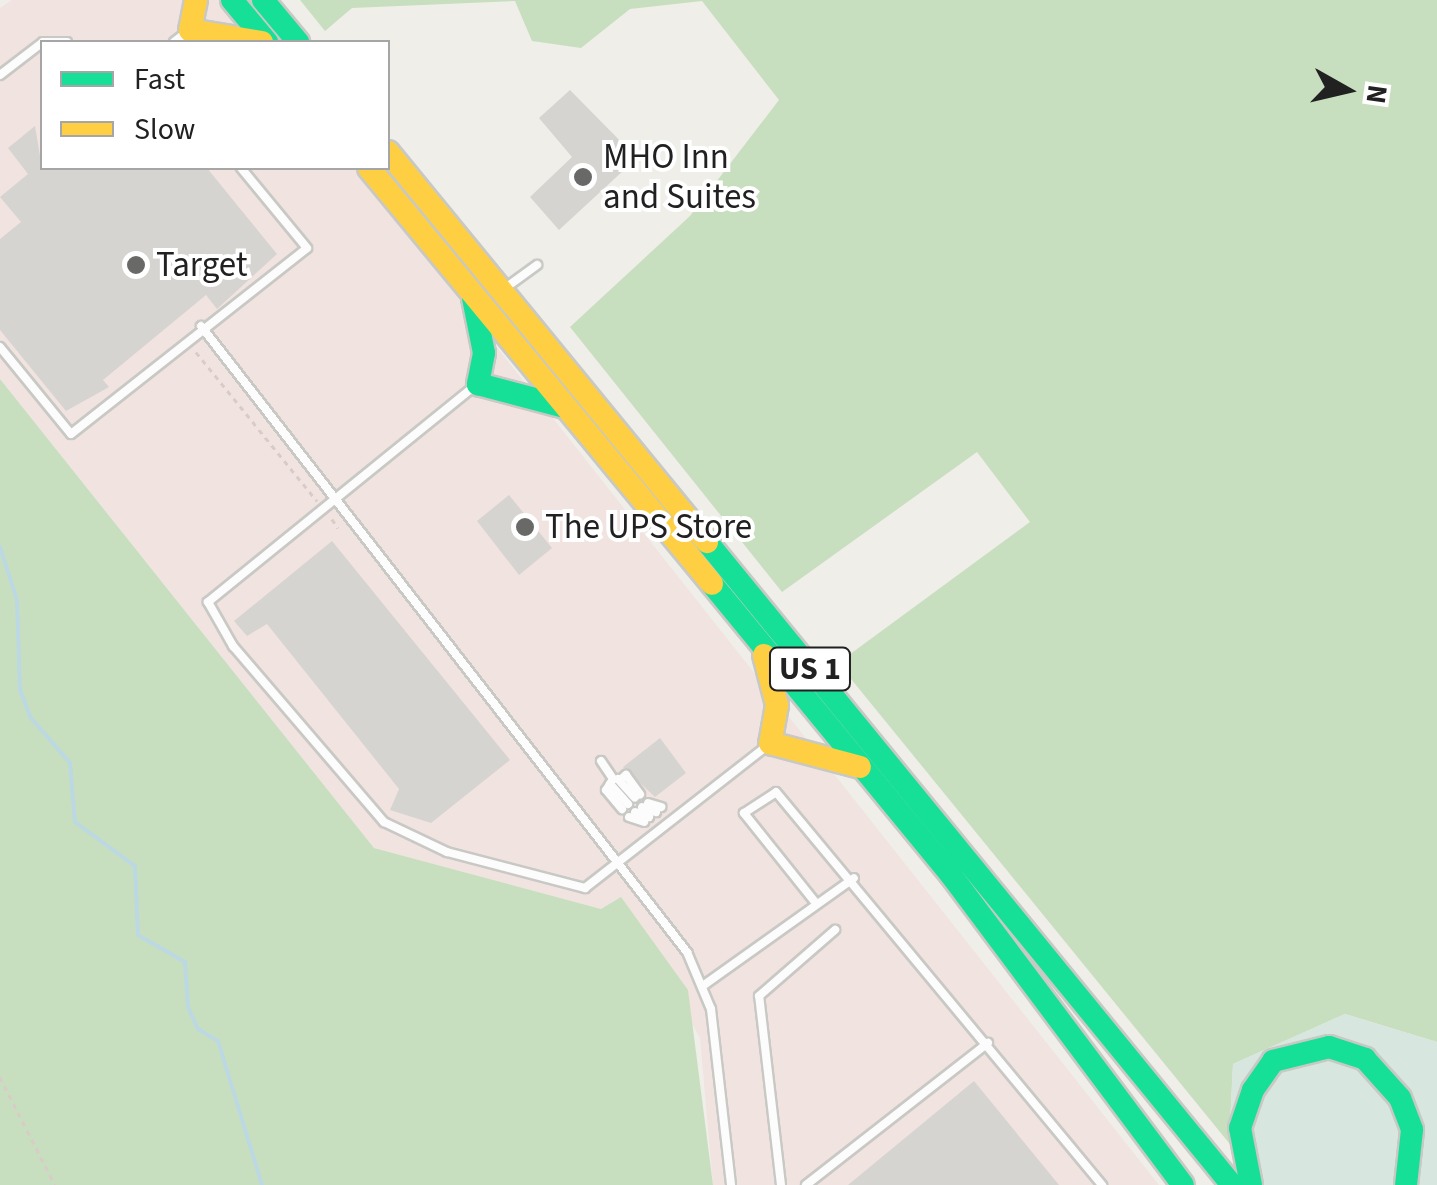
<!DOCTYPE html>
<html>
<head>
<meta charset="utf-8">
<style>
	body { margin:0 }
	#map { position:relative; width:1437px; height:1185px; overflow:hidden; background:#efeee9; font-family:"Source Sans 3",sans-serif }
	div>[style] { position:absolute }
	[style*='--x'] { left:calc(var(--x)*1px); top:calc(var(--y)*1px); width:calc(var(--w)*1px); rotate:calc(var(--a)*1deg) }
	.commercial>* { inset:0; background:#f1e3df }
	.forest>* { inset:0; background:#c7dfbe }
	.wetland>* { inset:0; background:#d7e6de }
	.stream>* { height:4px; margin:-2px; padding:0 2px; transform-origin:2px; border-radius:2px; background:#bcd8e3 }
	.building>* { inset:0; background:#d6d4d0 }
	.path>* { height:2.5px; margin-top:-1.25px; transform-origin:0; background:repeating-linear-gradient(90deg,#d8cbc8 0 5px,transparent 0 10px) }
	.roads { filter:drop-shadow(2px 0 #c8c8c5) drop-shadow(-2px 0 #c8c8c5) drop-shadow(0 2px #c8c8c5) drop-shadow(0 -2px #c8c8c5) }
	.lane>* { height:8px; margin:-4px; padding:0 4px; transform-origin:4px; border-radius:4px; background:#fdfcfc }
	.fast>* { height:22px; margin:-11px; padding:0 11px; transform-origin:11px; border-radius:11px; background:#16e098 }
	.slow>* { height:22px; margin:-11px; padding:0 11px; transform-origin:11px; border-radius:11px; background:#ffcf43 }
	.dots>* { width:28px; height:28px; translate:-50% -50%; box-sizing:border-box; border:5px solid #fff; border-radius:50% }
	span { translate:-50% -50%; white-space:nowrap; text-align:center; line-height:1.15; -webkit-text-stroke:8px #fff; paint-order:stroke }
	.shield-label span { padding:2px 8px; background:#fff; border:2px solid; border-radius:8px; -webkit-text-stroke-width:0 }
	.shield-label { font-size:32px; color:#212121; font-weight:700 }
	.poi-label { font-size:35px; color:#212121 }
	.left { translate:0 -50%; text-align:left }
	.legend { position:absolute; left:40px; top:40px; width:350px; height:130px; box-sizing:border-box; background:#fff; border:2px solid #a6a6a6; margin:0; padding:12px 18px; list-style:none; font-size:30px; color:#212121 }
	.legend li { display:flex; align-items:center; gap:20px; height:50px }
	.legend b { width:50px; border:2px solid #a6a6a6 }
	.north { position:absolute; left:1297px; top:40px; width:100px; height:100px; -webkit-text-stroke:8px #fff; paint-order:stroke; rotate:98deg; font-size:28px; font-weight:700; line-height:40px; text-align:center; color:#212121 }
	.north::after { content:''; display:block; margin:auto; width:35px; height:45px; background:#212121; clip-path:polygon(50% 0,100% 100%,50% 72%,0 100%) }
</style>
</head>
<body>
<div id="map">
	<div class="commercial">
		<i style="clip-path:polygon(12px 0,222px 0,256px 42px,42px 42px,42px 168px,355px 168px,1159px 1185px,713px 1185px,700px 1038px,622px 898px,601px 909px,374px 848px,0 379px,0 8px)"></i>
	</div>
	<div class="forest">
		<i style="clip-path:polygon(300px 0,1437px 0,1437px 1042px,1345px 1014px,1233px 1064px,1229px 1143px,838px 663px,1030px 522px,977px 452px,782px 592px,570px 327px,690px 216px,779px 100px,702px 1px,630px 9px,581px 48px,532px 41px,515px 1px,352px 8px,325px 31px)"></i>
		<i style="clip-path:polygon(0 379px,374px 848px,601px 909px,621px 897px,688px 990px,713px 1185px,0 1185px)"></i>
	</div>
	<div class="wetland">
		<i style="clip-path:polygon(1345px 1014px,1437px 1042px,1437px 1185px,1263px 1185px,1229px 1143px,1233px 1064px)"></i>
	</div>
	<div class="stream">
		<i style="--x:0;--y:547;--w:56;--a:72.2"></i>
		<i style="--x:17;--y:600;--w:90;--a:88.1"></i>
		<i style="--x:20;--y:690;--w:30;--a:69"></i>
		<i style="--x:31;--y:718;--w:60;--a:49.1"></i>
		<i style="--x:70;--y:763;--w:59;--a:85.2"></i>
		<i style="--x:75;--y:822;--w:74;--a:36.3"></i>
		<i style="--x:135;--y:866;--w:69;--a:87.5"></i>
		<i style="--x:138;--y:935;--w:54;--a:29.9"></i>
		<i style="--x:185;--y:962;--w:45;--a:86.2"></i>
		<i style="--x:188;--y:1007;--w:24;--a:66"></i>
		<i style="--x:198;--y:1029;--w:23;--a:31"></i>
		<i style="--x:218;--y:1041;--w:151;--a:73"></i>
	</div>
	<div class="building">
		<i style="clip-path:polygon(570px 90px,637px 158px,559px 230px,530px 197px,572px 157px,539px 118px)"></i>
		<i style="clip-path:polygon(35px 126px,42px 168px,207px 168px,277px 254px,217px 309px,206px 295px,103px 380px,109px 387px,66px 411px,0 330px,0 239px,21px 222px,0 197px,28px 174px,8px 148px)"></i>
		<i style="clip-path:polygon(509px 495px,552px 548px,519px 575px,477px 521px)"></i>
		<i style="clip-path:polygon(332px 541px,510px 760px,431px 823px,390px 810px,399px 789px,267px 624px,247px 636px,234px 621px)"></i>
		<i style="clip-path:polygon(660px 738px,686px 773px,655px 797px,623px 767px)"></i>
		<i style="clip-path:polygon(974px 1081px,1059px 1185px,848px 1185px)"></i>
	</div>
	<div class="path">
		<i style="--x:196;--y:352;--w:192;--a:50.9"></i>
		<i style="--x:332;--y:519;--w:11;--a:56"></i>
		<i style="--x:0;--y:1077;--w:121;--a:63"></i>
	</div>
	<div class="roads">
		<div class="lane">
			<i style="--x:174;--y:42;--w:16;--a:-38"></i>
			<i style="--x:0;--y:75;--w:54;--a:-37.5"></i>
			<i style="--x:43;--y:42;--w:24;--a:0"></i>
			<i style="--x:504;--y:289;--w:41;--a:-36"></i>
			<i style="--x:201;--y:326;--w:793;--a:52.18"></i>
			<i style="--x:687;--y:952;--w:62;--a:67.2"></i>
			<i style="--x:711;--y:1009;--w:177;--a:83.5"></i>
			<i style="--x:0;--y:347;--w:112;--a:50.8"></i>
			<i style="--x:71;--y:434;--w:300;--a:-38.2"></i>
			<i style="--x:307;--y:248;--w:104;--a:-129.5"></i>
			<i style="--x:476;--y:385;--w:345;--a:141"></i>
			<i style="--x:208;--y:602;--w:51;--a:60.4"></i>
			<i style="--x:233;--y:646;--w:232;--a:49.4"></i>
			<i style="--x:384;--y:822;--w:70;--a:25.5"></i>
			<i style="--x:447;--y:852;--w:143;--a:14.6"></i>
			<i style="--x:585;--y:888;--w:231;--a:-38"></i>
			<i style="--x:601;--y:761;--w:22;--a:56"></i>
			<i style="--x:613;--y:779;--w:13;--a:122"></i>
			<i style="--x:606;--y:790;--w:25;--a:50"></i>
			<i style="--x:618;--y:779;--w:25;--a:48"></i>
			<i style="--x:620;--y:780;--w:8;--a:-40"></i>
			<i style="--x:626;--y:775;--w:24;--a:54"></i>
			<i style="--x:610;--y:784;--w:27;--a:48"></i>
			<i style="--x:648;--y:803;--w:14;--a:17"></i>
			<i style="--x:642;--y:807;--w:15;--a:20"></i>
			<i style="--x:635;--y:812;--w:15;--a:20"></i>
			<i style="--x:629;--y:817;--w:16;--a:18"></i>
			<i style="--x:815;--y:902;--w:114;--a:-128.6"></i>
			<i style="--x:744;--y:813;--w:38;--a:-33"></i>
			<i style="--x:776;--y:792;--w:511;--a:50.32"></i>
			<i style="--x:704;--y:985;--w:184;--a:-35.5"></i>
			<i style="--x:781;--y:1185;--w:190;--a:-96.6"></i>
			<i style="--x:759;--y:996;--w:101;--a:-41"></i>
			<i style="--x:806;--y:1185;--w:231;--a:-38"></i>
		</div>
		<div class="fast">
			<i style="--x:232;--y:0;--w:55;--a:50.2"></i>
			<i style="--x:263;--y:0;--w:55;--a:50.2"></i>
			<i style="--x:473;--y:298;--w:56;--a:78.7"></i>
			<i style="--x:484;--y:353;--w:32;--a:101"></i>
			<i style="--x:478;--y:384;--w:90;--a:14.8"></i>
			<i style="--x:707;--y:542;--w:830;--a:50.77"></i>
			<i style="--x:712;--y:584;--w:377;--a:50.6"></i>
			<i style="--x:951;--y:875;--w:387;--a:53.2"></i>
			<i style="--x:1251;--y:1185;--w:58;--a:-100.9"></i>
			<i style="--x:1240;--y:1128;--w:40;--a:-71.1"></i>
			<i style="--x:1253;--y:1090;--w:35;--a:-55"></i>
			<i style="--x:1273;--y:1061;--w:58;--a:-14"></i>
			<i style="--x:1329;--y:1047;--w:38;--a:18"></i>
			<i style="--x:1365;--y:1059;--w:52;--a:48.1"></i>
			<i style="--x:1400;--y:1098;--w:34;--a:69"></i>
			<i style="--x:1412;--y:1130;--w:55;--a:96.2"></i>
		</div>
		<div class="slow">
			<i style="--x:196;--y:0;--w:31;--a:101"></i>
			<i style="--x:190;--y:30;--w:73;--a:9.5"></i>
			<i style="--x:388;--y:152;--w:504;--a:50.72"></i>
			<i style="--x:369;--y:168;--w:539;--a:50.49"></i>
			<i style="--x:764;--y:655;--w:52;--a:75.4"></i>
			<i style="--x:777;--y:705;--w:39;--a:100"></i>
			<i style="--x:770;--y:743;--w:93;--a:14.9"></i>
		</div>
	</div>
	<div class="dots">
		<i style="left:583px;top:177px;background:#696967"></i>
		<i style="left:136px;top:265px;background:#696967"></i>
		<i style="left:525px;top:527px;background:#696967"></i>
	</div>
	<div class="shield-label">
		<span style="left:810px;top:669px">US 1</span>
	</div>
	<div class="poi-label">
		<span class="left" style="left:603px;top:177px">MHO Inn<br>and Suites</span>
		<span class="left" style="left:156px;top:265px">Target</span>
		<span class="left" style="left:545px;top:527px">The UPS Store</span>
	</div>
	<ul class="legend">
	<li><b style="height:12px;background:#16e098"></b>Fast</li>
	<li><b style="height:12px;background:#ffcf43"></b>Slow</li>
	</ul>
	<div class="north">N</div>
</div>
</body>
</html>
